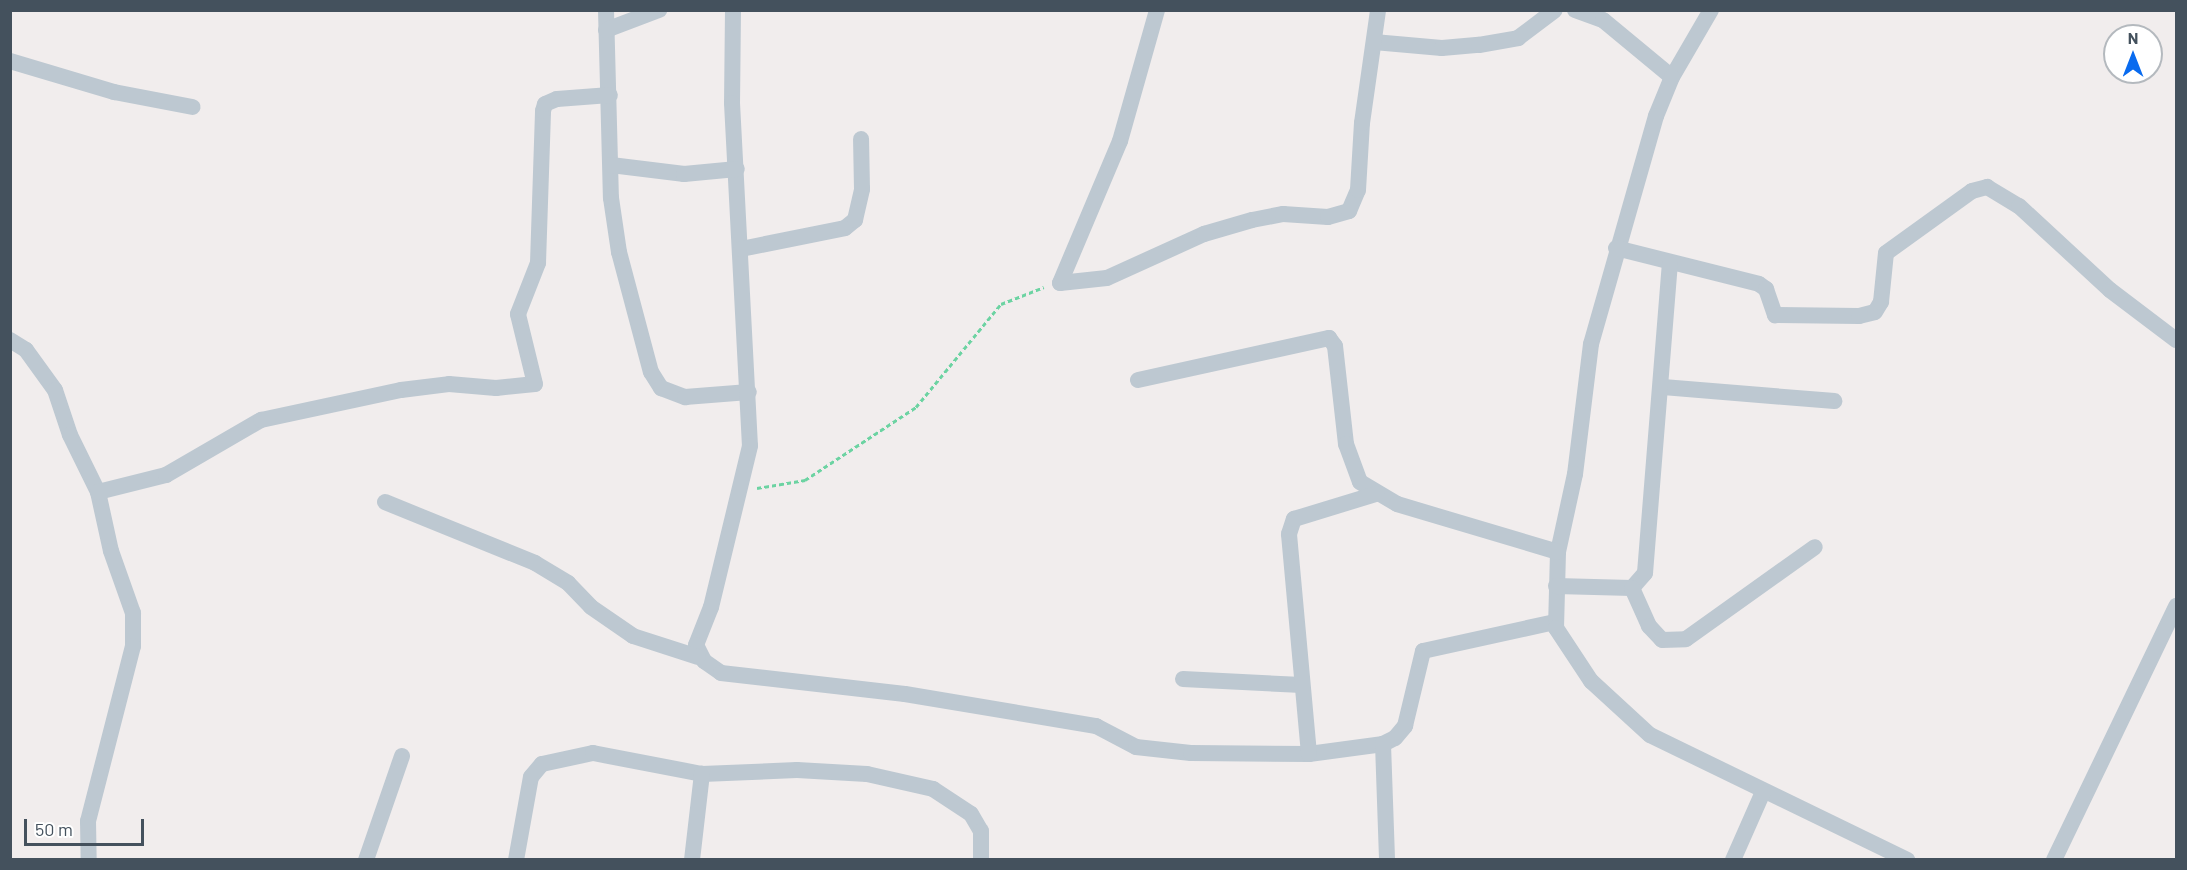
<!DOCTYPE html>
<html>
<head>
<meta charset="utf-8">
<style>
	body { margin:0 }
	#map { position:relative; width:2187px; height:870px; overflow:hidden; background:#f1eded; font-family:Barlow,sans-serif }
	div>[style] { position:absolute }
	[style*='--x'] { left:calc(var(--x)*1px); top:calc(var(--y)*1px); width:calc(var(--w)*1px); rotate:calc(var(--a)*1deg) }
	.path>* { height:3px; margin-top:-1.5px; transform-origin:0; background:repeating-linear-gradient(90deg,#6cd3a2 0 4.5px,transparent 0 7.5px) }
	.minor>* { height:16px; margin:-8px; padding:0 8px; transform-origin:8px; border-radius:8px; background:#bdc8d1 }
	span { translate:-50% -50%; white-space:nowrap; text-align:center; line-height:1.15; -webkit-text-stroke:4.5px #fff; paint-order:stroke }
	.frame { position:absolute; inset:0; border:12px solid #44515d; pointer-events:none }
	.north { position:absolute; left:2103px; top:24px; width:60px; height:60px; box-sizing:border-box; background:#fff; border:2px solid #b4b9be; border-radius:50%; rotate:0deg; font-size:16px; font-weight:700; line-height:24px; text-align:center; color:#44515d }
	.north::after { content:''; display:block; margin:auto; width:21px; height:27px; background:#096bef; clip-path:polygon(50% 0,100% 100%,50% 72%,0 100%) }
	.scale { position:absolute; left:24px; top:819px; width:120px; height:27px; box-sizing:border-box; border:3px solid #44515d; border-top:0; padding-left:8px; font-size:18px; line-height:21px; white-space:nowrap; color:#44515d; -webkit-text-stroke:4px #fff; paint-order:stroke }
</style>
</head>
<body>
<div id="map">
	<div class="path">
		<i style="--x:757;--y:488;--w:49;--a:-9.5"></i>
		<i style="--x:805;--y:480;--w:133;--a:-33.3"></i>
		<i style="--x:916;--y:407;--w:134;--a:-50.5"></i>
		<i style="--x:1001;--y:304;--w:46;--a:-21.6"></i>
	</div>
	<div class="minor">
		<i style="--x:606;--y:10;--w:188;--a:88.5"></i>
		<i style="--x:611;--y:198;--w:55;--a:81.6"></i>
		<i style="--x:619;--y:252;--w:124;--a:75.1"></i>
		<i style="--x:651;--y:372;--w:19;--a:58"></i>
		<i style="--x:661;--y:388;--w:26;--a:21"></i>
		<i style="--x:685;--y:397;--w:64;--a:-4.5"></i>
		<i style="--x:733;--y:10;--w:93;--a:90.6"></i>
		<i style="--x:732;--y:103;--w:343;--a:87"></i>
		<i style="--x:750;--y:446;--w:166;--a:103.6"></i>
		<i style="--x:711;--y:607;--w:41;--a:111.5"></i>
		<i style="--x:696;--y:645;--w:18;--a:63"></i>
		<i style="--x:704;--y:661;--w:21;--a:35"></i>
		<i style="--x:721;--y:673;--w:185;--a:6.5"></i>
		<i style="--x:905;--y:694;--w:194;--a:9.5"></i>
		<i style="--x:1096;--y:726;--w:45;--a:27.7"></i>
		<i style="--x:1136;--y:747;--w:55;--a:6.2"></i>
		<i style="--x:1191;--y:753;--w:118;--a:0.5"></i>
		<i style="--x:1309;--y:754;--w:75;--a:-7.7"></i>
		<i style="--x:1383;--y:744;--w:13;--a:-27"></i>
		<i style="--x:1395;--y:738;--w:16;--a:-50"></i>
		<i style="--x:1405;--y:726;--w:77;--a:-76.5"></i>
		<i style="--x:1423;--y:651;--w:135;--a:-12.4"></i>
		<i style="--x:1575;--y:10;--w:30;--a:20"></i>
		<i style="--x:1603;--y:20;--w:89;--a:39.6"></i>
		<i style="--x:1711;--y:10;--w:78;--a:120.2"></i>
		<i style="--x:1672;--y:77;--w:42;--a:112.3"></i>
		<i style="--x:1656;--y:116;--w:237;--a:105.9"></i>
		<i style="--x:1591;--y:344;--w:131;--a:97"></i>
		<i style="--x:1575;--y:474;--w:80;--a:102.3"></i>
		<i style="--x:1558;--y:552;--w:76;--a:91.5"></i>
		<i style="--x:1556;--y:628;--w:64;--a:56.6"></i>
		<i style="--x:1591;--y:681;--w:80;--a:42.5"></i>
		<i style="--x:1650;--y:735;--w:286;--a:25.9"></i>
		<i style="--x:606;--y:30;--w:57;--a:-20.7"></i>
		<i style="--x:1374;--y:42;--w:68;--a:5"></i>
		<i style="--x:1442;--y:48;--w:37;--a:-5"></i>
		<i style="--x:1479;--y:45;--w:40;--a:-10"></i>
		<i style="--x:1518;--y:38;--w:46;--a:-37.1"></i>
		<i style="--x:10;--y:61;--w:109;--a:16.6"></i>
		<i style="--x:114;--y:92;--w:80;--a:10.8"></i>
		<i style="--x:611;--y:165;--w:74;--a:7"></i>
		<i style="--x:684;--y:174;--w:53;--a:-5.4"></i>
		<i style="--x:1616;--y:248;--w:147;--a:14.1"></i>
		<i style="--x:1759;--y:284;--w:9;--a:36"></i>
		<i style="--x:1766;--y:289;--w:28;--a:71"></i>
		<i style="--x:1775;--y:315;--w:84;--a:0.7"></i>
		<i style="--x:1859;--y:316;--w:16;--a:-14"></i>
		<i style="--x:1875;--y:312;--w:12;--a:-59"></i>
		<i style="--x:1881;--y:302;--w:49;--a:-84.2"></i>
		<i style="--x:1886;--y:253;--w:106;--a:-35.8"></i>
		<i style="--x:1972;--y:191;--w:16;--a:-15"></i>
		<i style="--x:1987;--y:187;--w:37;--a:31"></i>
		<i style="--x:2019;--y:206;--w:124;--a:42.7"></i>
		<i style="--x:2110;--y:290;--w:83;--a:37.1"></i>
		<i style="--x:741;--y:249;--w:106;--a:-11.4"></i>
		<i style="--x:845;--y:228;--w:13;--a:-39"></i>
		<i style="--x:855;--y:220;--w:32;--a:-77"></i>
		<i style="--x:862;--y:189;--w:50;--a:-91.1"></i>
		<i style="--x:1060;--y:283;--w:47;--a:-6.1"></i>
		<i style="--x:1107;--y:278;--w:107;--a:-24.4"></i>
		<i style="--x:1204;--y:234;--w:50;--a:-16.3"></i>
		<i style="--x:1252;--y:220;--w:32;--a:-11"></i>
		<i style="--x:1283;--y:214;--w:45;--a:3.8"></i>
		<i style="--x:1328;--y:217;--w:22;--a:-16"></i>
		<i style="--x:1349;--y:211;--w:23;--a:-67"></i>
		<i style="--x:1358;--y:190;--w:67;--a:-86.6"></i>
		<i style="--x:1362;--y:123;--w:114;--a:-81.9"></i>
		<i style="--x:1060;--y:283;--w:154;--a:-67.1"></i>
		<i style="--x:1120;--y:141;--w:136;--a:-74.2"></i>
		<i style="--x:10;--y:340;--w:19;--a:32"></i>
		<i style="--x:26;--y:350;--w:49;--a:54.1"></i>
		<i style="--x:55;--y:390;--w:47;--a:71.6"></i>
		<i style="--x:70;--y:435;--w:64;--a:63.8"></i>
		<i style="--x:98;--y:492;--w:60;--a:77.6"></i>
		<i style="--x:111;--y:551;--w:66;--a:70.5"></i>
		<i style="--x:133;--y:613;--w:33;--a:90"></i>
		<i style="--x:133;--y:646;--w:181;--a:104.4"></i>
		<i style="--x:88;--y:821;--w:39;--a:89"></i>
		<i style="--x:1138;--y:380;--w:196;--a:-12.4"></i>
		<i style="--x:1329;--y:338;--w:10;--a:53"></i>
		<i style="--x:1335;--y:346;--w:99;--a:83.6"></i>
		<i style="--x:1346;--y:444;--w:40;--a:69.8"></i>
		<i style="--x:1360;--y:482;--w:43;--a:30.7"></i>
		<i style="--x:1397;--y:504;--w:168;--a:16.6"></i>
		<i style="--x:1663;--y:387;--w:172;--a:4.7"></i>
		<i style="--x:98;--y:492;--w:70;--a:-14"></i>
		<i style="--x:166;--y:475;--w:110;--a:-30.1"></i>
		<i style="--x:261;--y:420;--w:143;--a:-12.1"></i>
		<i style="--x:401;--y:390;--w:48;--a:-7.1"></i>
		<i style="--x:449;--y:384;--w:47;--a:4.9"></i>
		<i style="--x:496;--y:388;--w:39;--a:-6"></i>
		<i style="--x:535;--y:384;--w:72;--a:-103.7"></i>
		<i style="--x:518;--y:314;--w:55;--a:-68.6"></i>
		<i style="--x:538;--y:263;--w:152;--a:-88.1"></i>
		<i style="--x:543;--y:111;--w:7;--a:-74"></i>
		<i style="--x:545;--y:104;--w:13;--a:-23"></i>
		<i style="--x:557;--y:99;--w:53;--a:-4.3"></i>
		<i style="--x:385;--y:502;--w:162;--a:22.1"></i>
		<i style="--x:535;--y:563;--w:39;--a:31"></i>
		<i style="--x:568;--y:583;--w:33;--a:46"></i>
		<i style="--x:591;--y:607;--w:51;--a:34.6"></i>
		<i style="--x:633;--y:636;--w:68;--a:17.9"></i>
		<i style="--x:1556;--y:586;--w:76;--a:1.5"></i>
		<i style="--x:1632;--y:588;--w:20;--a:-49"></i>
		<i style="--x:1645;--y:573;--w:309;--a:-85.4"></i>
		<i style="--x:1632;--y:588;--w:42;--a:65.9"></i>
		<i style="--x:1649;--y:626;--w:19;--a:47"></i>
		<i style="--x:1662;--y:640;--w:24;--a:-2"></i>
		<i style="--x:1686;--y:639;--w:158;--a:-35.5"></i>
		<i style="--x:1183;--y:679;--w:119;--a:2.9"></i>
		<i style="--x:1383;--y:744;--w:116;--a:88"></i>
		<i style="--x:1309;--y:754;--w:221;--a:-95.2"></i>
		<i style="--x:1289;--y:534;--w:16;--a:-72"></i>
		<i style="--x:1294;--y:519;--w:86;--a:-17"></i>
		<i style="--x:366;--y:860;--w:110;--a:-70.9"></i>
		<i style="--x:516;--y:860;--w:84;--a:-79.8"></i>
		<i style="--x:531;--y:777;--w:17;--a:-50"></i>
		<i style="--x:542;--y:764;--w:52;--a:-12.2"></i>
		<i style="--x:593;--y:753;--w:111;--a:10.9"></i>
		<i style="--x:702;--y:774;--w:95;--a:-2.4"></i>
		<i style="--x:797;--y:770;--w:70;--a:3.3"></i>
		<i style="--x:867;--y:774;--w:68;--a:12.8"></i>
		<i style="--x:933;--y:789;--w:45;--a:33.3"></i>
		<i style="--x:971;--y:814;--w:20;--a:60"></i>
		<i style="--x:981;--y:831;--w:29;--a:90"></i>
		<i style="--x:692;--y:860;--w:87;--a:-83.4"></i>
		<i style="--x:1733;--y:860;--w:74;--a:-66.2"></i>
		<i style="--x:2054;--y:860;--w:282;--a:-64.3"></i>
	</div>
	<div class="frame"></div>
	<div class="north">N</div>
	<div class="scale">50 m</div>
</div>
</body>
</html>
